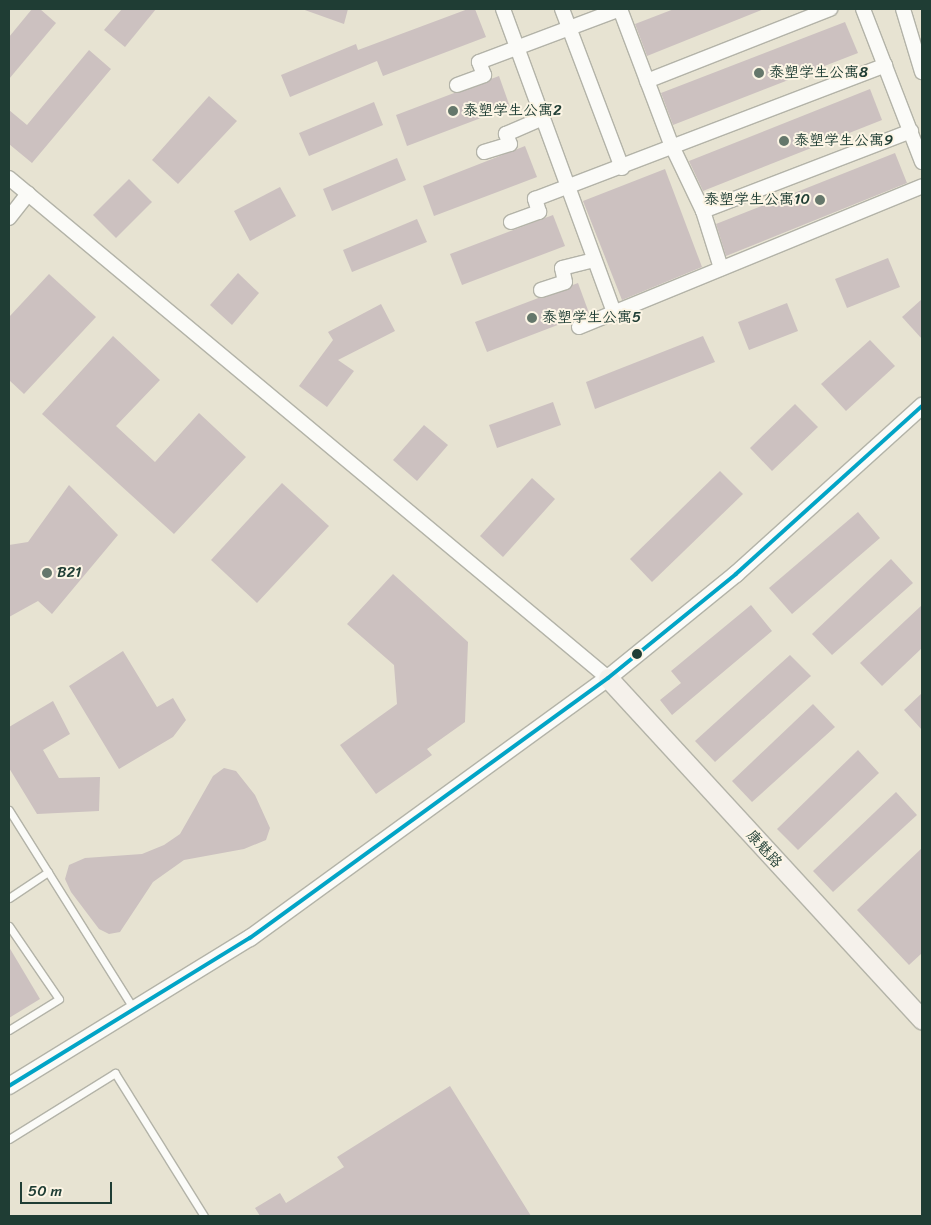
<!DOCTYPE html>
<html>
<head>
<meta charset="utf-8">
<style>
	body { margin:0 }
	#map { position:relative; width:931px; height:1225px; overflow:hidden; background:#e7e3d2; font-family:Sriracha,"LXGW WenKai TC",sans-serif }
	div>[style] { position:absolute }
	[style*='--x'] { left:calc(var(--x)*1px); top:calc(var(--y)*1px); width:calc(var(--w)*1px); rotate:calc(var(--a)*1deg) }
	.building>* { inset:0; background:#ccc1c0 }
	.roads { filter:drop-shadow(1px 0 #b3b3a8) drop-shadow(-1px 0 #b3b3a8) drop-shadow(0 1px #b3b3a8) drop-shadow(0 -1px #b3b3a8) }
	.service>* { height:7px; margin:-3.5px; padding:0 3.5px; transform-origin:3.5px; border-radius:3.5px; background:#fbfbf8 }
	.minor>* { height:14px; margin:-7px; padding:0 7px; transform-origin:7px; border-radius:7px; background:#fbfbf8 }
	.tertiary>* { height:16px; margin:-8px; padding:0 8px; transform-origin:8px; border-radius:8px; background:#fbfbf8 }
	.secondary>* { height:19px; margin:-9.5px; padding:0 9.5px; transform-origin:9.5px; border-radius:9.5px; background:#f5f1eb }
	.bus-1>* { height:4px; margin:-2px; padding:0 2px; transform-origin:2px; border-radius:2px; background:#02a4c6 }
	.dots>* { width:14px; height:14px; translate:-50% -50%; box-sizing:border-box; border:2px solid #fcf5e5; border-radius:50% }
	span { translate:-50% -50%; white-space:nowrap; text-align:center; line-height:1.15; -webkit-text-stroke:4px #fcf5e5; paint-order:stroke }
	.poi-label { font-size:15px; color:#1f3d34 }
	.left { translate:0 -50%; text-align:left }
	.right { translate:-100% -50%; text-align:right }
	.street-label { font-size:15px; color:#1f3d34 }
	.frame { position:absolute; inset:0; border:10px solid #1f3d34; pointer-events:none }
	.scale { position:absolute; left:20px; top:1182px; width:92px; height:22px; box-sizing:border-box; border:2px solid #1f3d34; border-top:0; padding-left:6px; font-size:15px; line-height:18px; white-space:nowrap; color:#1f3d34; -webkit-text-stroke:4px #fcf5e5; paint-order:stroke }
</style>
</head>
<body>
<div id="map">
	<div class="building">
		<i style="clip-path:polygon(32px 9px,40px 9px,56px 23px,9px 79px,9px 37px)"></i>
		<i style="clip-path:polygon(122px 9px,156px 9px,125px 47px,104px 30px)"></i>
		<i style="clip-path:polygon(302px 9px,348px 9px,344px 24px)"></i>
		<i style="clip-path:polygon(468px 9px,475px 9px,486px 37px,383px 76px,377px 61px,290px 97px,281px 75px,356px 44px,358px 50px)"></i>
		<i style="clip-path:polygon(674px 9px,764px 9px,647px 56px,635px 24px)"></i>
		<i style="clip-path:polygon(845px 22px,858px 53px,673px 125px,661px 93px)"></i>
		<i style="clip-path:polygon(89px 50px,111px 69px,32px 163px,9px 144px,9px 110px,27px 125px)"></i>
		<i style="clip-path:polygon(499px 76px,510px 107px,407px 146px,396px 115px)"></i>
		<i style="clip-path:polygon(870px 89px,882px 120px,703px 191px,689px 161px)"></i>
		<i style="clip-path:polygon(209px 96px,237px 121px,178px 184px,152px 160px)"></i>
		<i style="clip-path:polygon(374px 102px,383px 125px,309px 156px,299px 133px)"></i>
		<i style="clip-path:polygon(525px 146px,537px 177px,434px 216px,423px 186px)"></i>
		<i style="clip-path:polygon(895px 153px,907px 183px,726px 256px,716px 224px)"></i>
		<i style="clip-path:polygon(397px 158px,406px 180px,332px 211px,323px 189px)"></i>
		<i style="clip-path:polygon(665px 169px,702px 267px,622px 300px,583px 201px)"></i>
		<i style="clip-path:polygon(129px 179px,152px 202px,116px 238px,93px 215px)"></i>
		<i style="clip-path:polygon(280px 187px,296px 216px,250px 241px,234px 211px)"></i>
		<i style="clip-path:polygon(553px 215px,565px 246px,462px 285px,450px 254px)"></i>
		<i style="clip-path:polygon(417px 219px,427px 242px,352px 272px,343px 250px)"></i>
		<i style="clip-path:polygon(888px 258px,900px 287px,847px 308px,835px 279px)"></i>
		<i style="clip-path:polygon(238px 273px,259px 293px,232px 325px,210px 305px)"></i>
		<i style="clip-path:polygon(49px 274px,96px 317px,24px 394px,9px 380px,9px 317px)"></i>
		<i style="clip-path:polygon(578px 283px,589px 313px,487px 352px,475px 322px)"></i>
		<i style="clip-path:polygon(922px 299px,922px 339px,902px 317px)"></i>
		<i style="clip-path:polygon(787px 303px,798px 331px,749px 350px,738px 322px)"></i>
		<i style="clip-path:polygon(381px 304px,395px 331px,338px 360px,354px 371px,327px 407px,299px 386px,333px 340px,328px 332px)"></i>
		<i style="clip-path:polygon(113px 336px,160px 380px,116px 426px,155px 462px,199px 413px,246px 457px,174px 534px,42px 414px)"></i>
		<i style="clip-path:polygon(703px 336px,715px 362px,595px 409px,586px 382px)"></i>
		<i style="clip-path:polygon(870px 340px,895px 366px,846px 411px,821px 384px)"></i>
		<i style="clip-path:polygon(553px 402px,561px 425px,497px 448px,489px 425px)"></i>
		<i style="clip-path:polygon(795px 404px,818px 427px,772px 471px,750px 448px)"></i>
		<i style="clip-path:polygon(424px 425px,448px 445px,417px 481px,393px 460px)"></i>
		<i style="clip-path:polygon(720px 471px,743px 494px,652px 582px,630px 559px)"></i>
		<i style="clip-path:polygon(532px 478px,555px 499px,503px 557px,480px 536px)"></i>
		<i style="clip-path:polygon(282px 483px,329px 526px,257px 603px,211px 560px)"></i>
		<i style="clip-path:polygon(69px 485px,118px 535px,52px 614px,38px 601px,9px 617px,9px 545px,28px 542px)"></i>
		<i style="clip-path:polygon(858px 512px,880px 538px,792px 614px,769px 588px)"></i>
		<i style="clip-path:polygon(891px 559px,913px 583px,832px 655px,812px 634px)"></i>
		<i style="clip-path:polygon(393px 574px,468px 642px,465px 722px,427px 749px,432px 755px,376px 794px,340px 745px,397px 704px,394px 665px,347px 624px)"></i>
		<i style="clip-path:polygon(751px 605px,772px 631px,672px 715px,660px 700px,681px 683px,671px 671px)"></i>
		<i style="clip-path:polygon(922px 605px,922px 648px,882px 686px,860px 663px)"></i>
		<i style="clip-path:polygon(123px 651px,157px 707px,173px 698px,186px 720px,173px 737px,119px 769px,69px 686px)"></i>
		<i style="clip-path:polygon(790px 655px,811px 676px,715px 762px,695px 741px)"></i>
		<i style="clip-path:polygon(922px 693px,922px 730px,904px 710px)"></i>
		<i style="clip-path:polygon(53px 701px,70px 734px,43px 750px,59px 778px,100px 777px,99px 811px,37px 814px,9px 768px,9px 727px)"></i>
		<i style="clip-path:polygon(813px 704px,835px 727px,752px 802px,732px 781px)"></i>
		<i style="clip-path:polygon(858px 750px,879px 773px,798px 850px,777px 829px)"></i>
		<i style="clip-path:polygon(224px 768px,236px 771px,255px 795px,270px 828px,266px 840px,244px 849px,184px 860px,153px 882px,120px 932px,109px 934px,99px 929px,71px 892px,65px 879px,69px 865px,85px 858px,142px 854px,164px 845px,180px 834px,213px 776px)"></i>
		<i style="clip-path:polygon(896px 792px,917px 815px,833px 892px,813px 871px)"></i>
		<i style="clip-path:polygon(922px 848px,922px 953px,909px 965px,857px 910px)"></i>
		<i style="clip-path:polygon(9px 947px,40px 999px,9px 1018px)"></i>
		<i style="clip-path:polygon(450px 1086px,531px 1216px,260px 1216px,255px 1208px,280px 1193px,286px 1203px,344px 1167px,337px 1157px)"></i>
	</div>
	<div class="roads">
		<div class="service">
			<i style="--x:9;--y:810;--w:235;--a:57.9"></i>
			<i style="--x:9;--y:898;--w:47;--a:-33.7"></i>
			<i style="--x:9;--y:926;--w:88;--a:55.6"></i>
			<i style="--x:59;--y:999;--w:59;--a:148.2"></i>
			<i style="--x:9;--y:1139;--w:125;--a:-31.9"></i>
			<i style="--x:115;--y:1073;--w:168;--a:58.1"></i>
		</div>
		<div class="minor">
			<i style="--x:503;--y:9;--w:323;--a:69.9"></i>
			<i style="--x:562;--y:9;--w:170;--a:69.3"></i>
			<i style="--x:620;--y:9;--w:144;--a:69.3"></i>
			<i style="--x:671;--y:144;--w:74;--a:64.5"></i>
			<i style="--x:703;--y:211;--w:60;--a:72.5"></i>
			<i style="--x:863;--y:9;--w:164;--a:68.9"></i>
			<i style="--x:903;--y:9;--w:66;--a:73.2"></i>
			<i style="--x:647;--y:81;--w:197;--a:-21.5"></i>
			<i style="--x:457;--y:85;--w:29;--a:-20"></i>
			<i style="--x:484;--y:75;--w:14;--a:-111"></i>
			<i style="--x:479;--y:62;--w:151;--a:-20.6"></i>
			<i style="--x:484;--y:152;--w:27;--a:-17"></i>
			<i style="--x:510;--y:144;--w:11;--a:-112"></i>
			<i style="--x:506;--y:134;--w:40;--a:-23.4"></i>
			<i style="--x:9;--y:178;--w:780;--a:39.85"></i>
			<i style="--x:703;--y:211;--w:223;--a:-21"></i>
			<i style="--x:9;--y:218;--w:31;--a:-52"></i>
			<i style="--x:511;--y:222;--w:30;--a:-20"></i>
			<i style="--x:539;--y:212;--w:14;--a:-107"></i>
			<i style="--x:535;--y:199;--w:375;--a:-20.9"></i>
			<i style="--x:541;--y:290;--w:25;--a:-18"></i>
			<i style="--x:565;--y:282;--w:14;--a:-102"></i>
			<i style="--x:562;--y:268;--w:33;--a:-14"></i>
			<i style="--x:579;--y:327;--w:371;--a:-22.3"></i>
		</div>
		<div class="tertiary">
			<i style="--x:9;--y:1086;--w:283;--a:-31.6"></i>
			<i style="--x:250;--y:938;--w:442;--a:-36"></i>
			<i style="--x:608;--y:678;--w:165;--a:-39.1"></i>
			<i style="--x:736;--y:574;--w:251;--a:-42.1"></i>
		</div>
		<div class="secondary">
			<i style="--x:608;--y:678;--w:464;--a:47.4"></i>
		</div>
	</div>
	<div class="bus-1">
		<i style="--x:9;--y:1086;--w:283;--a:-31.6"></i>
		<i style="--x:250;--y:938;--w:442;--a:-36"></i>
		<i style="--x:608;--y:678;--w:165;--a:-39.1"></i>
		<i style="--x:736;--y:574;--w:251;--a:-42.1"></i>
	</div>
	<div class="dots">
		<i style="left:759px;top:73px;background:#65776b"></i>
		<i style="left:453px;top:111px;background:#65776b"></i>
		<i style="left:784px;top:141px;background:#65776b"></i>
		<i style="left:820px;top:200px;background:#65776b"></i>
		<i style="left:532px;top:318px;background:#65776b"></i>
		<i style="left:47px;top:573px;background:#65776b"></i>
		<i style="left:637px;top:654px;background:#1f3d34"></i>
	</div>
	<div class="poi-label">
		<span class="left" style="left:769px;top:73px">泰塑学生公寓8</span>
		<span class="left" style="left:463px;top:111px">泰塑学生公寓2</span>
		<span class="left" style="left:794px;top:141px">泰塑学生公寓9</span>
		<span class="right" style="left:810px;top:200px">泰塑学生公寓10</span>
		<span class="left" style="left:542px;top:318px">泰塑学生公寓5</span>
		<span class="left" style="left:57px;top:573px">B21</span>
	</div>
	<div class="street-label">
		<span style="left:764px;top:849px;rotate:48deg">康魅路</span>
	</div>
	<div class="frame"></div>
	<div class="scale">50 m</div>
</div>
</body>
</html>
